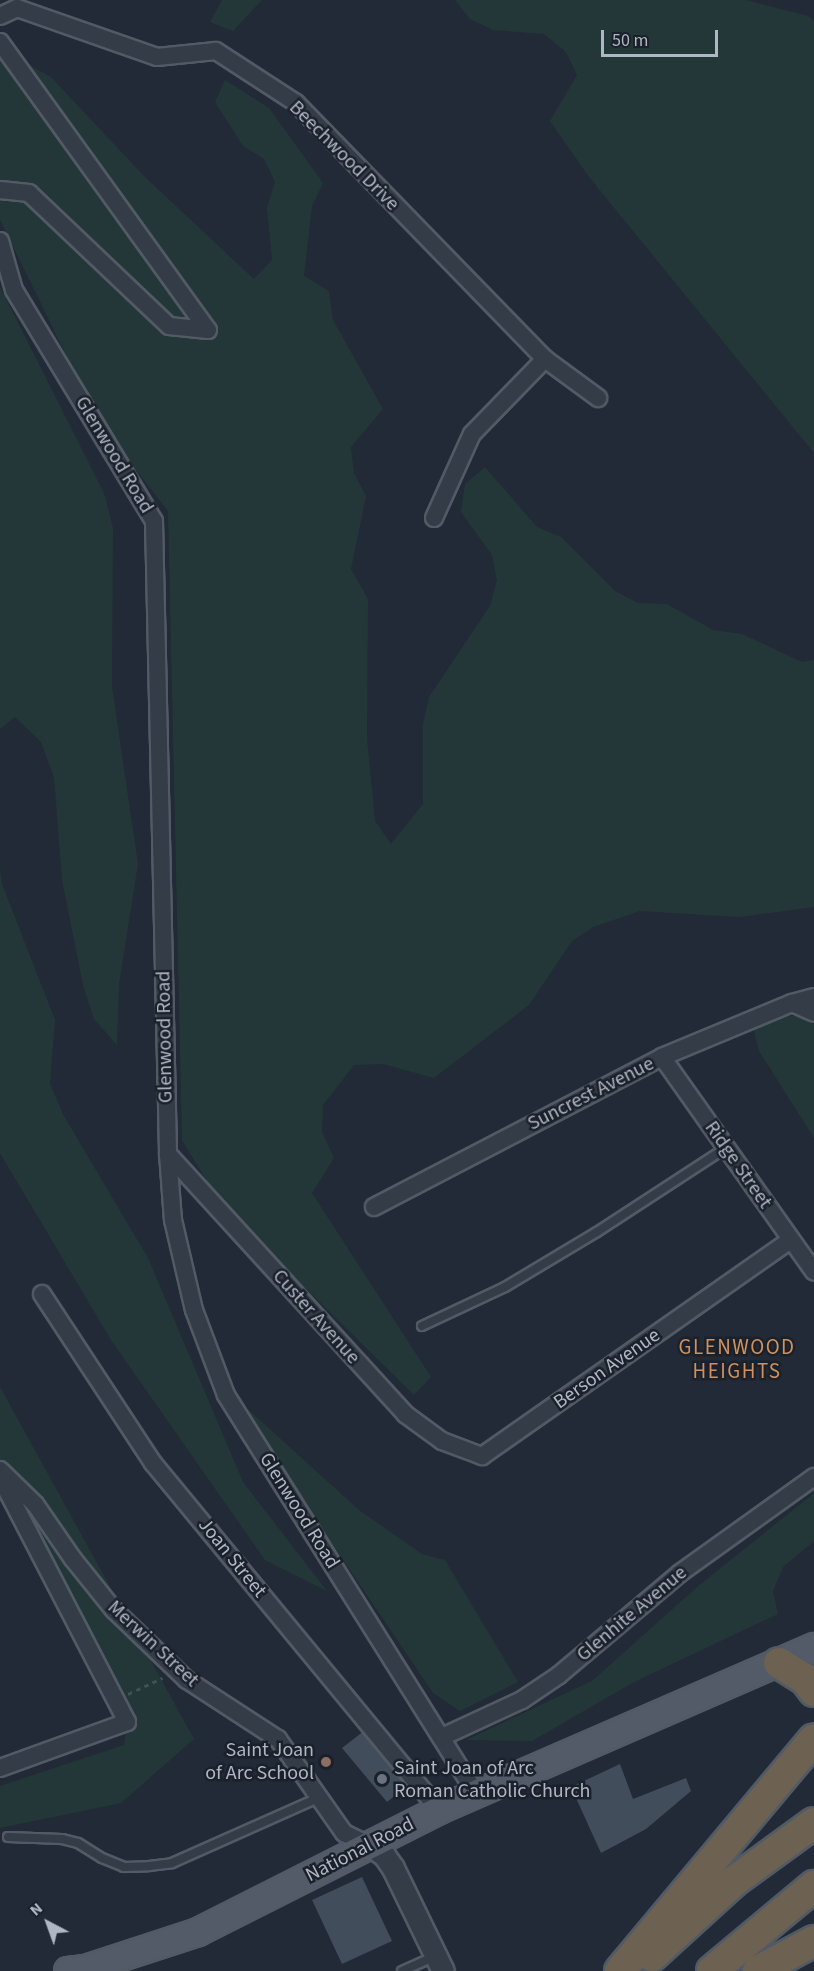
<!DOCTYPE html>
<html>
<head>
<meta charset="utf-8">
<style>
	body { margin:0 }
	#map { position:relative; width:814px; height:1971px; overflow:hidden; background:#212a36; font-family:"Source Sans 3",sans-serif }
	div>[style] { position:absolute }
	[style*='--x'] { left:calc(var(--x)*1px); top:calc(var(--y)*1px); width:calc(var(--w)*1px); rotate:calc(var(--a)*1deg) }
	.green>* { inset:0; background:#243738 }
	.building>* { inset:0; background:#424d5b }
	.path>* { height:3px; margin-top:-1.5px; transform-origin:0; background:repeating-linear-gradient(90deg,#405255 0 4.5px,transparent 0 9px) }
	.roads { filter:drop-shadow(2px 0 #525a65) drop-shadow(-2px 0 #525a65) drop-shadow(0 2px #525a65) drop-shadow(0 -2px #525a65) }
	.service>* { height:8px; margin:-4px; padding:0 4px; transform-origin:4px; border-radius:4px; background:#343c47 }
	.minor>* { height:16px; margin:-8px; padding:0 8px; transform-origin:8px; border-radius:8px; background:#343c47 }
	.tertiary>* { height:21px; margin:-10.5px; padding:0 10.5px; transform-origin:10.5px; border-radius:10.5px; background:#343c47 }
	.primary>* { height:26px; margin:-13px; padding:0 13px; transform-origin:13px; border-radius:13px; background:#525b67 }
	.motorway>* { height:30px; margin:-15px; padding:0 15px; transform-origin:15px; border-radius:15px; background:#6d6252 }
	.dots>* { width:16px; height:16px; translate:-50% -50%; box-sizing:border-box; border:3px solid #1a212b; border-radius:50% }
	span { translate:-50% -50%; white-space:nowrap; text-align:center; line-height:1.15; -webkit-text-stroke:5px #1a212b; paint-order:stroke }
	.street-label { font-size:20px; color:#afb7c4 }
	.poi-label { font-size:20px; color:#afb7c4 }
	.right { translate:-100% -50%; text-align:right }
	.left { translate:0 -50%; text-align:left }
	.neighbourhood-label { font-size:21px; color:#ce915f; letter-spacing:1.5px }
	.north { position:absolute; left:18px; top:1893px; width:60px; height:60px; -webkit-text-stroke:4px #1a212b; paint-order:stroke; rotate:319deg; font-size:16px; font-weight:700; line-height:24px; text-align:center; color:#afb7c4 }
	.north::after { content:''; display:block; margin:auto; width:21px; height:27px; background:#afb7c4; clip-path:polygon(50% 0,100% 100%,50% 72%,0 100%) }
	.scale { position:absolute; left:601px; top:30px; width:117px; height:27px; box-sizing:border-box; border:3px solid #afb7c4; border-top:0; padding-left:8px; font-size:18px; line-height:21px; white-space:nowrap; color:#afb7c4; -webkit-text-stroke:4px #1a212b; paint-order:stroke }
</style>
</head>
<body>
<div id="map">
	<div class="green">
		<i style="clip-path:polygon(222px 0,262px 0,233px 31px,210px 22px)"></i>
		<i style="clip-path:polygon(455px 0,746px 0,808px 16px,814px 21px,814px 453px,589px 177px,550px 121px,577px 75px,566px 52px,544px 34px,493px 30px,470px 19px)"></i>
		<i style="clip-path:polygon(0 49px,51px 77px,146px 178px,254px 279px,272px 260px,267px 208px,275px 182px,264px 159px,243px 146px,215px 102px,225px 80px,269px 108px,323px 183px,312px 206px,304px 276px,329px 291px,333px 320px,383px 409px,351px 447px,354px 473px,366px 496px,351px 569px,368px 599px,367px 739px,375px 821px,391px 844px,423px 804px,423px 724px,429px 697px,490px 606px,497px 580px,492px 555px,461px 512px,465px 484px,485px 467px,537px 527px,561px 537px,615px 591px,638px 603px,667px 604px,713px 630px,742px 634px,802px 662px,814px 660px,814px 907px,739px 917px,640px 911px,593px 927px,572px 941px,529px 1005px,434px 1078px,383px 1064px,354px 1065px,323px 1105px,322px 1132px,334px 1158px,312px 1193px,431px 1377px,414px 1395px,222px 1206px,182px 1140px,168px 511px,99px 422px,0 220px)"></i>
		<i style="clip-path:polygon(0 287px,104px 493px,113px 528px,112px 687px,138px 864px,119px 984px,117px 1045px,94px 1019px,83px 985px,62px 880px,54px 777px,41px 742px,15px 717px,0 729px)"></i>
		<i style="clip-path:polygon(0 870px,2px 884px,55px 1020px,50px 1084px,64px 1116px,148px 1258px,243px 1482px,327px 1591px,265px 1560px,111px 1340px,0 1153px)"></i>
		<i style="clip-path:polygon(776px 1016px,800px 1016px,814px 1024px,814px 1138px,759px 1051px,753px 1026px)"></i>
		<i style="clip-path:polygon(0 1387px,194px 1739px,121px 1803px,0 1828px,0 1786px,124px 1745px,129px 1710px,53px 1558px,0 1466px)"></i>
		<i style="clip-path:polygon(231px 1394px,359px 1510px,422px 1554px,445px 1560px,518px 1682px,460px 1711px,433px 1693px)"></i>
		<i style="clip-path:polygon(814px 1493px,814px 1541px,783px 1567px,773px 1591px,778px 1614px,634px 1682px,532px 1741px,466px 1740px,592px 1681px,696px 1588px)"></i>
	</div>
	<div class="building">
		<i style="clip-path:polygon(364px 1731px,408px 1785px,387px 1802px,342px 1748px)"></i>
		<i style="clip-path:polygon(620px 1764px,633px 1799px,686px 1778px,691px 1791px,646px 1829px,601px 1853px,571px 1787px)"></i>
		<i style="clip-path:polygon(362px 1877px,392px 1941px,342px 1964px,312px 1900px)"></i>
	</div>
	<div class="path">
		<i style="--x:128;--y:1694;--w:38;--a:-25"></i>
	</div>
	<div class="roads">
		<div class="service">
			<i style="--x:422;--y:1326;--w:92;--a:-25.2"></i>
			<i style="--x:505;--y:1287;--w:107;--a:-30.9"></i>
			<i style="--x:597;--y:1232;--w:154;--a:-33.1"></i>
			<i style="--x:8;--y:1837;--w:54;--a:2.1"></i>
			<i style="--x:62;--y:1839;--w:16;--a:14"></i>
			<i style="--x:78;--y:1843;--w:28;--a:32"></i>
			<i style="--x:102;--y:1858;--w:24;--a:22"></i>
			<i style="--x:124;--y:1867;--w:25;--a:-2"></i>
			<i style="--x:149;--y:1866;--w:23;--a:-7"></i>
			<i style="--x:172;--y:1863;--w:162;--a:-24"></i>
			<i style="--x:402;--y:1971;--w:36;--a:-24"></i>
		</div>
		<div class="minor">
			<i style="--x:0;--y:16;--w:19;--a:-25"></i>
			<i style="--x:17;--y:8;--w:148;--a:19.3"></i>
			<i style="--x:157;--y:57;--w:59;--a:-5.8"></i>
			<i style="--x:216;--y:51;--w:95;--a:33"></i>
			<i style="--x:296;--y:103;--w:357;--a:45.8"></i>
			<i style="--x:545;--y:359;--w:66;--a:36.3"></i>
			<i style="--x:0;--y:42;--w:355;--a:54.2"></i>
			<i style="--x:208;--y:330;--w:39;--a:-174"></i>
			<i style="--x:169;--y:326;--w:193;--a:-136.5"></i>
			<i style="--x:29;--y:193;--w:29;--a:-174"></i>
			<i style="--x:0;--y:241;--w:51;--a:74.1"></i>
			<i style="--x:14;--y:290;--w:270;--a:58.8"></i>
			<i style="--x:154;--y:521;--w:633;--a:88.73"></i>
			<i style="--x:168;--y:1154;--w:66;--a:85.7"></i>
			<i style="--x:173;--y:1220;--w:92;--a:76.9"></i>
			<i style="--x:194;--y:1310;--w:91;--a:69.4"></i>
			<i style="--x:226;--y:1395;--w:472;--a:57.9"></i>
			<i style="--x:434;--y:518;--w:92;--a:-65.7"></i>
			<i style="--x:472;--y:434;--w:105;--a:-45.8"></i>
			<i style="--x:792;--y:1003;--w:24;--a:24"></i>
			<i style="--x:662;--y:1057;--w:263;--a:54.7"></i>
			<i style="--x:168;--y:1154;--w:352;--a:47.6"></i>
			<i style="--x:405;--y:1414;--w:46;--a:36.1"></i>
			<i style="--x:442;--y:1441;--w:43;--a:20.6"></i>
			<i style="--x:482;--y:1456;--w:376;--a:-35"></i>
			<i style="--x:374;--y:1207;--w:325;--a:-27.5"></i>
			<i style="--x:662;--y:1057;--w:141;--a:-22.6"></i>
			<i style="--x:792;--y:1003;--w:23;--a:-15"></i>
			<i style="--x:42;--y:1294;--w:202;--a:56.7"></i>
			<i style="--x:153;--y:1463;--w:450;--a:50.5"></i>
			<i style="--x:0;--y:1470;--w:49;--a:44.2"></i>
			<i style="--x:35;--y:1504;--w:67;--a:55.4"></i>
			<i style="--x:73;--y:1559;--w:65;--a:51.2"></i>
			<i style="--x:114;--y:1610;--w:101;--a:43.8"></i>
			<i style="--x:187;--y:1680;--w:108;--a:33"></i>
			<i style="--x:278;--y:1739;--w:115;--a:54.9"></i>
			<i style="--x:344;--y:1833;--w:30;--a:26"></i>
			<i style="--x:0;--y:1477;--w:276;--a:62.6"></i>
			<i style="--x:127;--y:1722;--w:135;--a:160.1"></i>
			<i style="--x:442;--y:1737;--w:88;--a:-24.8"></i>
			<i style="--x:522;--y:1700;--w:45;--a:-34"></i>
			<i style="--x:559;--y:1675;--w:158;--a:-40.1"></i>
			<i style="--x:680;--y:1573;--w:165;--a:-35.6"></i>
		</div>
		<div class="tertiary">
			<i style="--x:371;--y:1846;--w:16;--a:35"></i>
			<i style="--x:384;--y:1855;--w:16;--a:55"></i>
			<i style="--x:393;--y:1868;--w:114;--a:64.1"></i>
		</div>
		<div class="primary">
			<i style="--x:68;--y:1971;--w:17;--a:-7"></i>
			<i style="--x:85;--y:1969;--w:119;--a:-18.1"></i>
			<i style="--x:198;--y:1932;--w:270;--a:-26.8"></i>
			<i style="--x:439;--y:1810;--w:409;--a:-23.5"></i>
		</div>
		<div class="motorway">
			<i style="--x:779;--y:1663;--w:31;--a:32"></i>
			<i style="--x:805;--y:1679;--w:15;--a:53"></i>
			<i style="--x:652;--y:1956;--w:110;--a:-42.4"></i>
			<i style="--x:733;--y:1882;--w:100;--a:-36.1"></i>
			<i style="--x:620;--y:1971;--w:302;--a:-50.1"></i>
			<i style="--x:712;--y:1971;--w:133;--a:-39.8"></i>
			<i style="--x:758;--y:1971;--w:64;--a:-28.2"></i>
		</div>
	</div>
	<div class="dots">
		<i style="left:326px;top:1762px;background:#8d6e63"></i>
		<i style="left:382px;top:1779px;background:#6b7280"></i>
	</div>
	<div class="street-label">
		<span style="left:344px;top:156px;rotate:45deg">Beechwood Drive</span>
		<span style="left:114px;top:455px;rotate:59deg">Glenwood Road</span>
		<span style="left:165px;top:1037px;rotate:-91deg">Glenwood Road</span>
		<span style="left:591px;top:1094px;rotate:-27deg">Suncrest Avenue</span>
		<span style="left:738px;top:1165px;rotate:55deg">Ridge Street</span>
		<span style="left:316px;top:1317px;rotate:48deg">Custer Avenue</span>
		<span style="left:607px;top:1369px;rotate:-35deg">Berson Avenue</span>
		<span style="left:299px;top:1511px;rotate:58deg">Glenwood Road</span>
		<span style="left:232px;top:1558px;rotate:51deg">Joan Street</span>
		<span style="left:632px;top:1614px;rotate:-40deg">Glenhite Avenue</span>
		<span style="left:153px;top:1644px;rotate:43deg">Merwin Street</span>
		<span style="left:360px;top:1850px;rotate:-27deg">National Road</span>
	</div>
	<div class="poi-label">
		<span class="right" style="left:314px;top:1762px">Saint Joan<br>of Arc School</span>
		<span class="left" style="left:394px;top:1780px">Saint Joan of Arc<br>Roman Catholic Church</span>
	</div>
	<div class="neighbourhood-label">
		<span style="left:737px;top:1359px">GLENWOOD<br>HEIGHTS</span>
	</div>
	<div class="north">N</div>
	<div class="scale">50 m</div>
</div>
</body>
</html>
